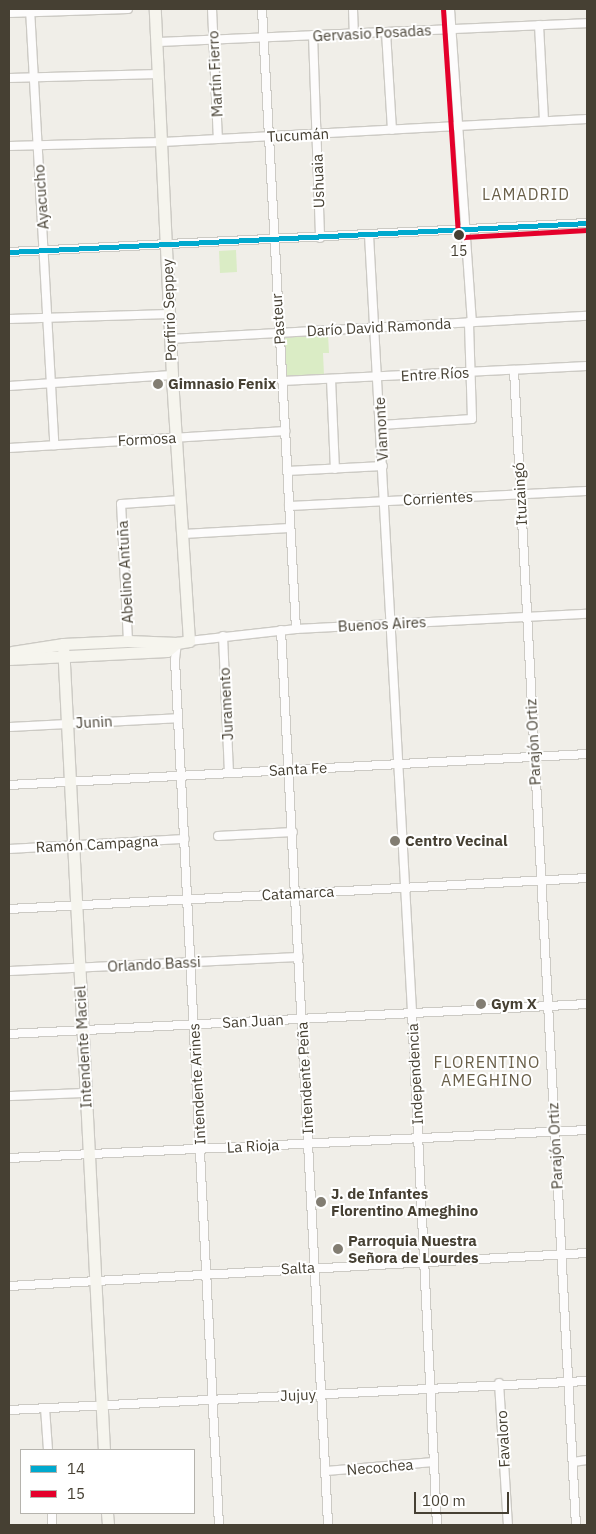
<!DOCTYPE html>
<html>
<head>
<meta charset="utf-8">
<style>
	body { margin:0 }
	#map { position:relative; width:596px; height:1534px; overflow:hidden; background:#f0eee8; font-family:"IBM Plex Sans",sans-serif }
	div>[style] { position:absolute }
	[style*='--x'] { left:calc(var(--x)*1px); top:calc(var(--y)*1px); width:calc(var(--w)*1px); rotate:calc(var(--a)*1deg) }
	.green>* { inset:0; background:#daecc5 }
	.roads { filter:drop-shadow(1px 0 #cccac4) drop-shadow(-1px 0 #cccac4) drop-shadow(0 1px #cccac4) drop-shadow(0 -1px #cccac4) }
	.minor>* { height:8px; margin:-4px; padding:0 4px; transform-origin:4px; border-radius:4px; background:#fdfcfc }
	.secondary>* { height:11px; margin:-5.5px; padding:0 5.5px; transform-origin:5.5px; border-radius:5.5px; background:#f6f5ee }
	.bus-1>* { height:5px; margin:-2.5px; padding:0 2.5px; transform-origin:2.5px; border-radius:2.5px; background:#00a9ce }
	.bus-2>* { height:5px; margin:-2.5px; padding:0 2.5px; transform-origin:2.5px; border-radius:2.5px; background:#e4002b }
	.dots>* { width:14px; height:14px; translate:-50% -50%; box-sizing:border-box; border:2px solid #fff; border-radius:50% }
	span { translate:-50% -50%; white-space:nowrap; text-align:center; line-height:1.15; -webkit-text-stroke:4px #fff; paint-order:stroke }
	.bus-label { font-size:14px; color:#464033 }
	.street-label { font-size:15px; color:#464033 }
	.poi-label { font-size:15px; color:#464033; font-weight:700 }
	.left { translate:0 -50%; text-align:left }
	.neighbourhood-label { font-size:16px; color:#6a604a; letter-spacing:1px }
	.frame { position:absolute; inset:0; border:10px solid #464033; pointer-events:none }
	.legend { position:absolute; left:20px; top:1449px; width:175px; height:65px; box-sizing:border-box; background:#fff; border:1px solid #b5b3ad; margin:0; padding:6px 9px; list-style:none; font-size:15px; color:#464033 }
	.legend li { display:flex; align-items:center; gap:10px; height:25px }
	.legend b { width:25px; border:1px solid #b5b3ad }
	.scale { position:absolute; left:414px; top:1492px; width:95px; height:22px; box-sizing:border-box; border:2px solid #464033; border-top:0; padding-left:6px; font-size:15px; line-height:18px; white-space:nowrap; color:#464033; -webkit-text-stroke:4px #fff; paint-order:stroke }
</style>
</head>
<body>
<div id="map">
	<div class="green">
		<i style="clip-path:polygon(236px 250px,237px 272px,220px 273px,219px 251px)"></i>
		<i style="clip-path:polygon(328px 334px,329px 353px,323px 353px,324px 375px,287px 376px,284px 338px)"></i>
	</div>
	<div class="roads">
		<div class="minor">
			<i style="--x:30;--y:9;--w:437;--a:86.8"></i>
			<i style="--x:212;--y:9;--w:130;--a:87.4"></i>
			<i style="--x:262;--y:9;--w:621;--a:86.86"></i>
			<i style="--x:353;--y:9;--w:24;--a:88"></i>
			<i style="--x:450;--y:9;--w:314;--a:86"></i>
			<i style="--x:9;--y:13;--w:119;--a:-1.9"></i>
			<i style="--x:539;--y:25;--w:96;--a:87"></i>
			<i style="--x:386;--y:32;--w:98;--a:86.5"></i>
			<i style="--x:313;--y:35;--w:203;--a:88"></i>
			<i style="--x:157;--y:42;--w:430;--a:-2.5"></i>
			<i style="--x:9;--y:78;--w:150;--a:-1.5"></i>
			<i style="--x:9;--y:146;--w:153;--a:-1.5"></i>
			<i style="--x:162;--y:142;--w:426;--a:-3.1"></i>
			<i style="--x:369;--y:235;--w:778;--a:86.83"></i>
			<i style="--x:412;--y:1012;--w:514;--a:87.21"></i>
			<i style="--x:9;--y:252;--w:579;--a:-2.87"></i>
			<i style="--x:9;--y:319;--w:160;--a:-1.8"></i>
			<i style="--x:170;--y:339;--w:418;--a:-3.2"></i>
			<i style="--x:514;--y:370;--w:1157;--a:86.93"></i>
			<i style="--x:331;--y:379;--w:90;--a:87.5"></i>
			<i style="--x:282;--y:381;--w:305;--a:-2.8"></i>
			<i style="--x:9;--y:386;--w:163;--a:-3.9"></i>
			<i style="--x:381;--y:425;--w:91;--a:-3.8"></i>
			<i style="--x:472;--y:419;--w:97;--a:-91.8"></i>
			<i style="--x:9;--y:448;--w:277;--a:-3.5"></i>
			<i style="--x:287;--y:471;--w:96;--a:-3"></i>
			<i style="--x:289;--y:506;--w:298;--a:-2.9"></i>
			<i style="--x:183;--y:534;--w:107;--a:-3.2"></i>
			<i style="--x:281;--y:630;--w:896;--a:86.99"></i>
			<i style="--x:223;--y:636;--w:137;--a:87.5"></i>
			<i style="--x:128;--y:641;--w:137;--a:-92.9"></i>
			<i style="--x:121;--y:504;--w:60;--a:-3.8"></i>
			<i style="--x:189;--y:641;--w:108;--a:-6.4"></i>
			<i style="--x:296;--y:629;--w:291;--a:-3"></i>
			<i style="--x:177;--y:643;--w:17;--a:97"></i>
			<i style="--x:175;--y:660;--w:866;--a:87.09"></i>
			<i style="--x:9;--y:727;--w:169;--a:-3"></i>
			<i style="--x:9;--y:785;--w:579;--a:-3.07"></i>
			<i style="--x:218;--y:836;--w:75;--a:-3.1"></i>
			<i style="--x:9;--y:849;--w:176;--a:-3.3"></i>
			<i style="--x:9;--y:909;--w:579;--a:-3.07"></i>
			<i style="--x:9;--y:971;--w:290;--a:-2.8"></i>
			<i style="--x:9;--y:1034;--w:579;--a:-2.97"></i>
			<i style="--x:9;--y:1096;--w:76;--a:-2.3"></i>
			<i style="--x:9;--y:1158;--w:579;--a:-2.77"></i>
			<i style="--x:9;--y:1286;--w:579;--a:-3.27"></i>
			<i style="--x:499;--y:1383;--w:142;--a:86.4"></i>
			<i style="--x:45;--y:1408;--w:42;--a:85.9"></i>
			<i style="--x:9;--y:1410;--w:579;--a:-2.87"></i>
			<i style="--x:573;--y:1462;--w:14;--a:-8"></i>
			<i style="--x:326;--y:1471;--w:108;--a:-4.8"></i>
			<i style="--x:52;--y:1513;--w:12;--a:90"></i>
		</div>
		<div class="secondary">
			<i style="--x:63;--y:644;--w:807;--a:87.09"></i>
			<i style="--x:12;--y:652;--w:52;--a:-8.9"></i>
			<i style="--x:63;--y:644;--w:65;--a:-2.6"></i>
			<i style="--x:128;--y:641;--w:49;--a:2.3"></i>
			<i style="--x:9;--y:659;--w:158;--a:-2.9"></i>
			<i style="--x:167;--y:651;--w:13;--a:-39"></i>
			<i style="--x:177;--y:643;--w:12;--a:-9"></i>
			<i style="--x:189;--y:641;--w:267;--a:-93.7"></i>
			<i style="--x:172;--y:375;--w:366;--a:-92.7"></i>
			<i style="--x:107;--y:1513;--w:12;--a:85"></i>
		</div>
	</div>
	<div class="bus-1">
		<i style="--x:9;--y:252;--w:579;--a:-2.87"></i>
	</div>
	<div class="bus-2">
		<i style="--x:443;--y:9;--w:225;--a:86.2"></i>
		<i style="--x:458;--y:234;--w:7;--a:27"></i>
		<i style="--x:464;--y:237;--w:123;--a:-3.3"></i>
	</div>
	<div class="dots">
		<i style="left:459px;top:235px;background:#464033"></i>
		<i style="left:158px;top:384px;background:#827d72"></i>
		<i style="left:395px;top:841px;background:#827d72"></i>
		<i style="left:481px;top:1004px;background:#827d72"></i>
		<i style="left:321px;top:1202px;background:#827d72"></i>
		<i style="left:338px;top:1249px;background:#827d72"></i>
	</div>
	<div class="bus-label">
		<span style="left:459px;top:251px">15</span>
	</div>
	<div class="street-label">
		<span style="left:372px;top:33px;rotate:-3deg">Gervasio Posadas</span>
		<span style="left:215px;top:74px;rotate:-93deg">Martín Fierro</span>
		<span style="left:298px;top:135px;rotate:-3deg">Tucumán</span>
		<span style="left:318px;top:181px;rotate:-92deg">Ushuaia</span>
		<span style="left:41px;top:197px;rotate:-94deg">Ayacucho</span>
		<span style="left:169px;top:310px;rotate:-92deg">Porfirio Seppey</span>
		<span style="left:278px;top:319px;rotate:-94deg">Pasteur</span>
		<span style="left:379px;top:327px;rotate:-3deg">Darío David Ramonda</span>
		<span style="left:435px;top:374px;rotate:-3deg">Entre Ríos</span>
		<span style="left:381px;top:429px;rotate:-93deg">Viamonte</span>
		<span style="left:147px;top:439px;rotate:-3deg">Formosa</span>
		<span style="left:520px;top:494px;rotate:-93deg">Ituzaingó</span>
		<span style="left:438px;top:498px;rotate:-3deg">Corrientes</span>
		<span style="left:125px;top:572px;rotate:-93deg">Abelino Antuña</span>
		<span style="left:382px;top:624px;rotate:-3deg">Buenos Aires</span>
		<span style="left:226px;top:704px;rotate:-93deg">Juramento</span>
		<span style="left:94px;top:722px;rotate:-3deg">Junin</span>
		<span style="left:533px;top:742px;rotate:-93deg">Parajón Ortiz</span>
		<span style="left:298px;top:769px;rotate:-3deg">Santa Fe</span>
		<span style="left:97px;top:844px;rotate:-3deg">Ramón Campagna</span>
		<span style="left:298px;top:893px;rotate:-3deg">Catamarca</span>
		<span style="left:154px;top:964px;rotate:-3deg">Orlando Bassi</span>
		<span style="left:253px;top:1021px;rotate:-3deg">San Juan</span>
		<span style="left:83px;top:1047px;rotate:-93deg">Intendente Maciel</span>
		<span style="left:415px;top:1074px;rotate:-93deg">Independencia</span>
		<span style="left:305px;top:1078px;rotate:-93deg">Intendente Peña</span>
		<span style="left:197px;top:1084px;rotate:-93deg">Intendente Arines</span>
		<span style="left:253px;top:1146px;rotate:-3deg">La Rioja</span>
		<span style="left:555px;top:1146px;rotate:-93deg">Parajón Ortiz</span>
		<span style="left:298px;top:1268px;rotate:-3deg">Salta</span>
		<span style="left:298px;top:1395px;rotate:-2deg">Jujuy</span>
		<span style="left:503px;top:1439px;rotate:-93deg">Favaloro</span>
		<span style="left:380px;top:1467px;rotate:-5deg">Necochea</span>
	</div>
	<div class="poi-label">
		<span class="left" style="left:168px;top:384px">Gimnasio Fenix</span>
		<span class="left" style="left:405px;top:841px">Centro Vecinal</span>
		<span class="left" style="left:491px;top:1004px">Gym X</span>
		<span class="left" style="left:331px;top:1202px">J. de Infantes<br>Florentino Ameghino</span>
		<span class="left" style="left:348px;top:1249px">Parroquia Nuestra<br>Señora de Lourdes</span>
	</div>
	<div class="neighbourhood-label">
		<span style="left:526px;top:194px">LAMADRID</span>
		<span style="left:487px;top:1071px">FLORENTINO<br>AMEGHINO</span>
	</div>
	<div class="frame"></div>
	<ul class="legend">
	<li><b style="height:6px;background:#00a9ce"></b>14</li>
	<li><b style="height:6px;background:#e4002b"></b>15</li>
	</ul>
	<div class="scale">100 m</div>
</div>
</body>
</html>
